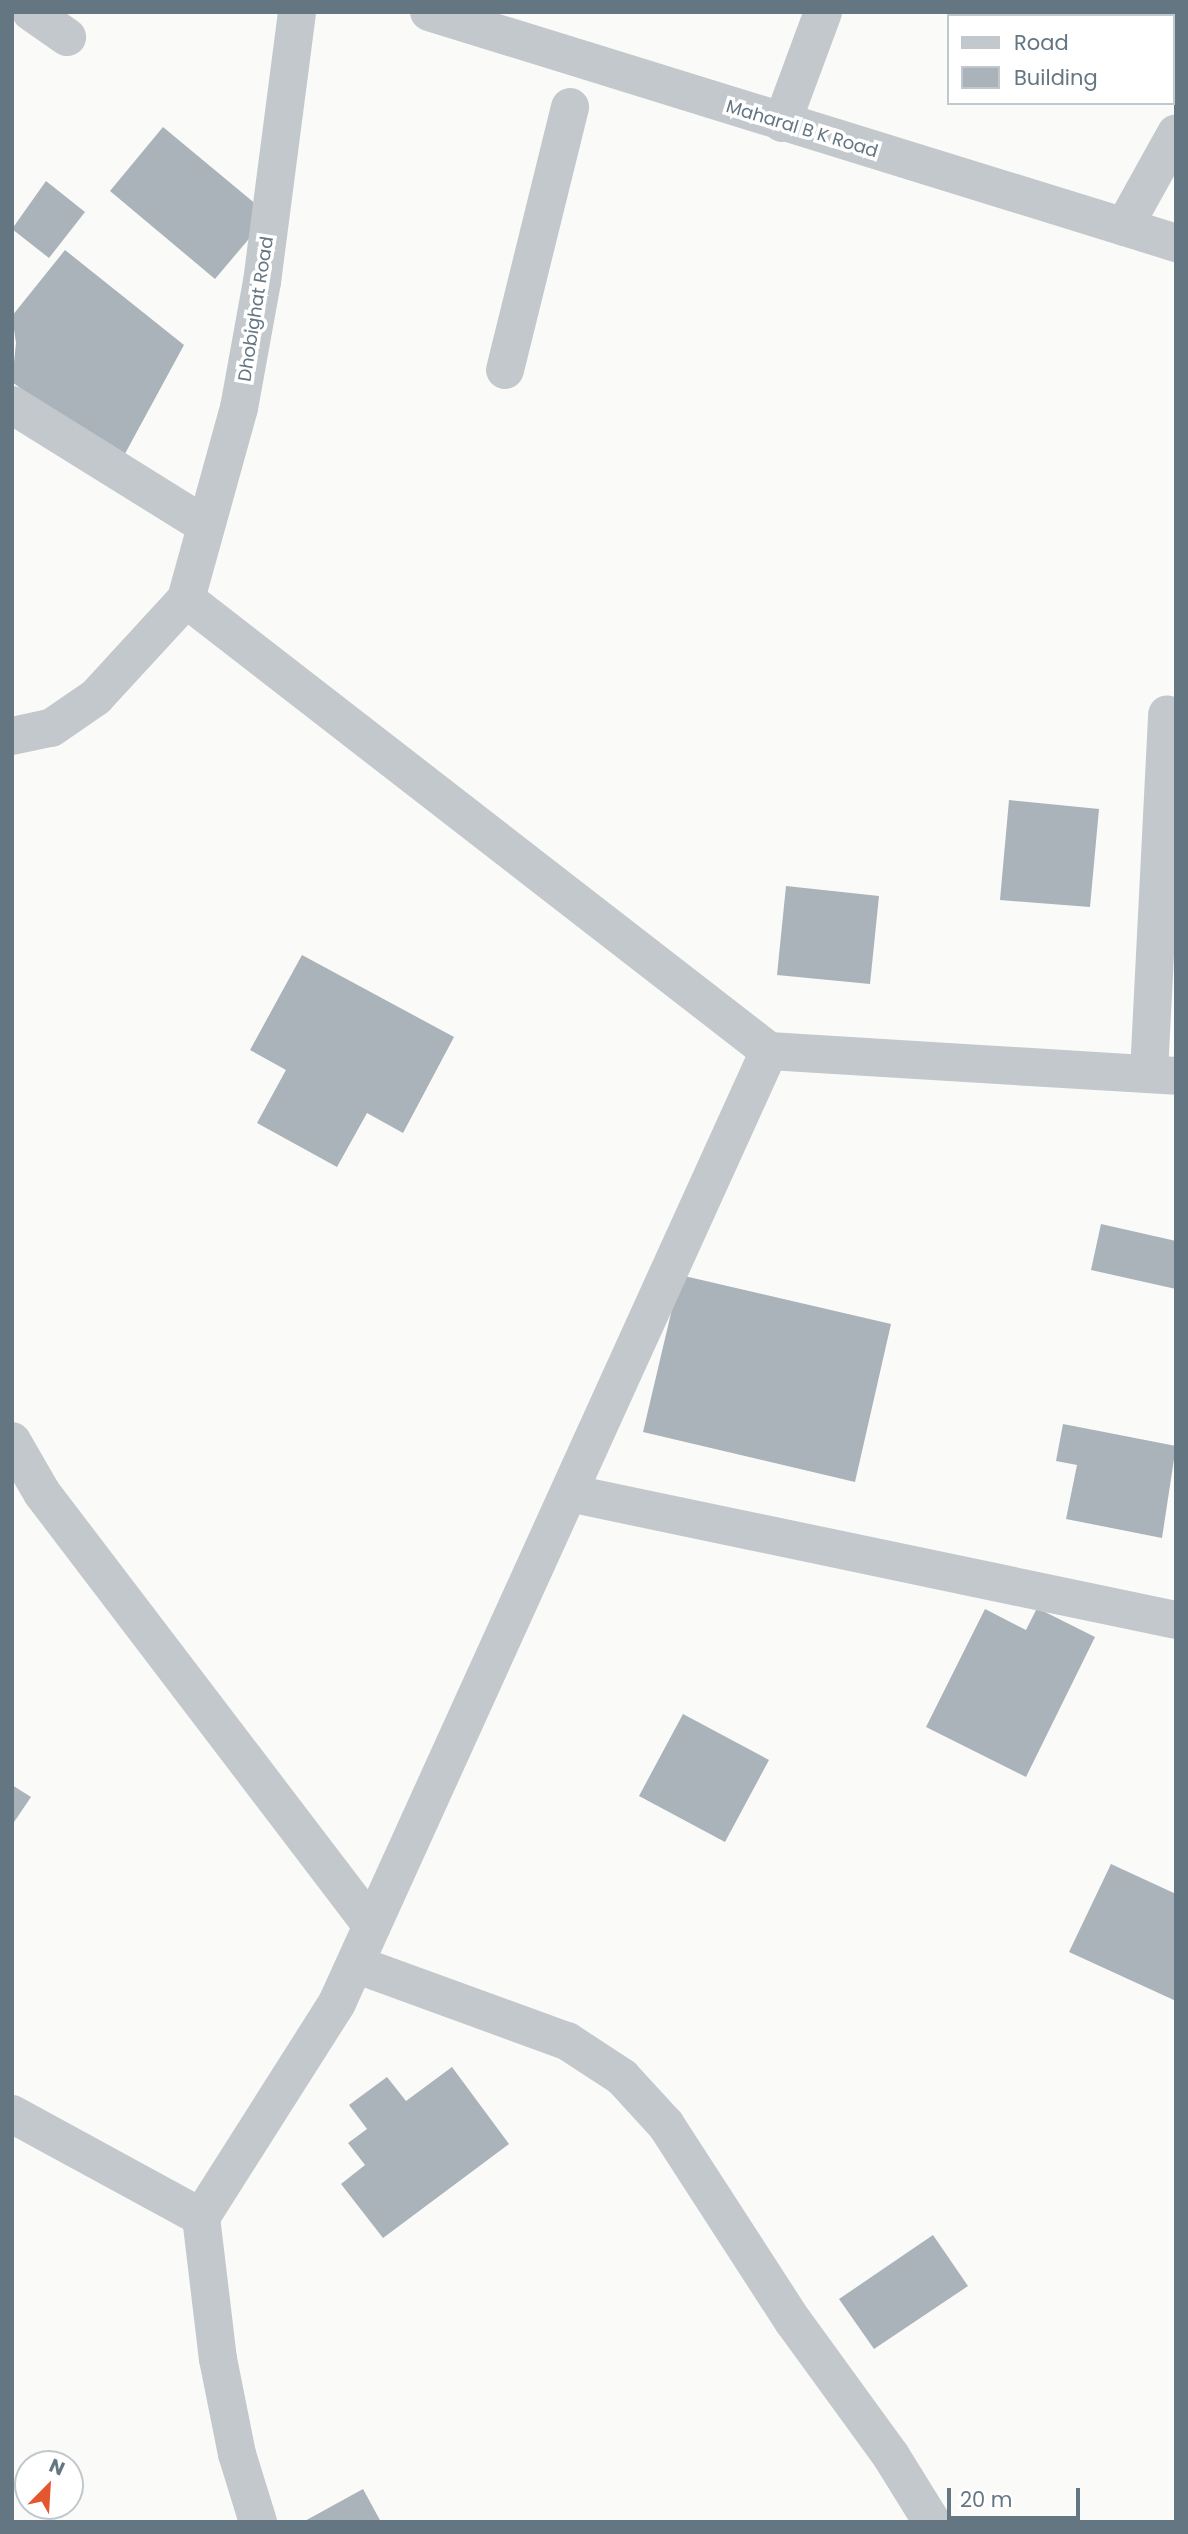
<!DOCTYPE html>
<html>
<head>
<meta charset="utf-8">
<style>
	body { margin:0 }
	#map { position:relative; width:1188px; height:2534px; overflow:hidden; background:#fafaf8; font-family:Poppins,sans-serif }
	div>[style] { position:absolute }
	[style*='--x'] { left:calc(var(--x)*1px); top:calc(var(--y)*1px); width:calc(var(--w)*1px); rotate:calc(var(--a)*1deg) }
	.building>* { inset:0; background:#aab3b9 }
	.minor>* { height:38px; margin:-19px; padding:0 19px; transform-origin:19px; border-radius:19px; background:#c3c8cc }
	.tertiary>* { height:38px; margin:-19px; padding:0 19px; transform-origin:19px; border-radius:19px; background:#c3c8cc }
	span { translate:-50% -50%; white-space:nowrap; text-align:center; line-height:1.15; -webkit-text-stroke:7px #fff; paint-order:stroke }
	.street-label { font-size:18px; color:#657683 }
	.frame { position:absolute; inset:0; border:14px solid #657683; pointer-events:none }
	.legend { position:absolute; left:947px; top:14px; width:228px; height:91px; box-sizing:border-box; background:#fff; border:2px solid #c1c8cd; margin:0; padding:9px 12px; list-style:none; font-size:21px; color:#657683 }
	.legend li { display:flex; align-items:center; gap:14px; height:35px }
	.legend b { width:35px; border:2px solid #c1c8cd }
	.north { position:absolute; left:14px; top:2450px; width:70px; height:70px; box-sizing:border-box; background:#fff; border:2px solid #c1c8cd; border-radius:50%; rotate:24deg; font-size:19px; font-weight:700; line-height:28px; text-align:center; color:#657683 }
	.north::after { content:''; display:block; margin:auto; width:24px; height:32px; background:#e4572e; clip-path:polygon(50% 0,100% 100%,50% 72%,0 100%) }
	.scale { position:absolute; left:947px; top:2488px; width:133px; height:32px; box-sizing:border-box; border:4px solid #657683; border-top:0; padding-left:9px; font-size:21px; line-height:24px; white-space:nowrap; color:#657683; -webkit-text-stroke:5px #fff; paint-order:stroke }
</style>
</head>
<body>
<div id="map">
	<div class="building">
		<i style="clip-path:polygon(163px 127px,269px 215px,215px 279px,110px 191px)"></i>
		<i style="clip-path:polygon(46px 181px,85px 212px,49px 258px,12px 229px)"></i>
		<i style="clip-path:polygon(65px 250px,184px 345px,121px 461px,12px 382px,16px 343px,12px 316px)"></i>
		<i style="clip-path:polygon(1009px 800px,1099px 809px,1090px 907px,1000px 900px)"></i>
		<i style="clip-path:polygon(786px 886px,879px 896px,870px 984px,777px 975px)"></i>
		<i style="clip-path:polygon(302px 955px,454px 1037px,403px 1133px,367px 1113px,337px 1167px,257px 1123px,286px 1070px,250px 1050px)"></i>
		<i style="clip-path:polygon(1101px 1224px,1176px 1241px,1176px 1289px,1091px 1270px)"></i>
		<i style="clip-path:polygon(680px 1275px,891px 1324px,855px 1482px,643px 1432px)"></i>
		<i style="clip-path:polygon(1063px 1424px,1176px 1446px,1162px 1538px,1066px 1519px,1077px 1465px,1056px 1461px)"></i>
		<i style="clip-path:polygon(1037px 1608px,1095px 1637px,1026px 1777px,926px 1727px,985px 1609px,1026px 1630px)"></i>
		<i style="clip-path:polygon(683px 1714px,769px 1760px,725px 1842px,639px 1796px)"></i>
		<i style="clip-path:polygon(12px 1785px,31px 1797px,12px 1825px)"></i>
		<i style="clip-path:polygon(1111px 1864px,1176px 1894px,1176px 2001px,1069px 1952px)"></i>
		<i style="clip-path:polygon(452px 2067px,509px 2144px,383px 2238px,341px 2184px,365px 2165px,348px 2143px,367px 2129px,349px 2105px,387px 2077px,406px 2101px)"></i>
		<i style="clip-path:polygon(933px 2235px,968px 2286px,874px 2349px,839px 2299px)"></i>
		<i style="clip-path:polygon(363px 2489px,381px 2522px,303px 2522px)"></i>
	</div>
	<div class="minor">
		<i style="--x:31;--y:12;--w:44;--a:34.8"></i>
		<i style="--x:429;--y:12;--w:782;--a:17.18"></i>
		<i style="--x:782;--y:123;--w:118;--a:-69.7"></i>
		<i style="--x:1124;--y:227;--w:107;--a:-61"></i>
		<i style="--x:505;--y:370;--w:271;--a:-76.1"></i>
		<i style="--x:12;--y:405;--w:227;--a:31.9"></i>
		<i style="--x:186;--y:599;--w:738;--a:37.79"></i>
		<i style="--x:769;--y:1051;--w:1045;--a:114.41"></i>
		<i style="--x:337;--y:2003;--w:254;--a:122.4"></i>
		<i style="--x:769;--y:1051;--w:408;--a:3.5"></i>
		<i style="--x:1149;--y:1073;--w:359;--a:-87.1"></i>
		<i style="--x:12;--y:1441;--w:60;--a:60"></i>
		<i style="--x:42;--y:1493;--w:544;--a:52.69"></i>
		<i style="--x:569;--y:1493;--w:620;--a:11.82"></i>
		<i style="--x:355;--y:1964;--w:226;--a:20"></i>
		<i style="--x:567;--y:2041;--w:66;--a:33.2"></i>
		<i style="--x:622;--y:2077;--w:65;--a:47.5"></i>
		<i style="--x:666;--y:2125;--w:234;--a:57.1"></i>
		<i style="--x:793;--y:2321;--w:167;--a:54"></i>
		<i style="--x:891;--y:2456;--w:78;--a:58.2"></i>
		<i style="--x:12;--y:2114;--w:215;--a:28.6"></i>
		<i style="--x:201;--y:2217;--w:143;--a:83.2"></i>
		<i style="--x:218;--y:2359;--w:97;--a:78.7"></i>
		<i style="--x:237;--y:2454;--w:71;--a:72.8"></i>
	</div>
	<div class="tertiary">
		<i style="--x:12;--y:736;--w:40;--a:-12"></i>
		<i style="--x:51;--y:728;--w:55;--a:-34.6"></i>
		<i style="--x:96;--y:697;--w:133;--a:-47.4"></i>
		<i style="--x:186;--y:599;--w:198;--a:-74.5"></i>
		<i style="--x:239;--y:408;--w:128;--a:-79.7"></i>
		<i style="--x:262;--y:282;--w:272;--a:-82.6"></i>
	</div>
	<div class="street-label">
		<span style="left:802px;top:129px;rotate:17deg">Maharal B K Road</span>
		<span style="left:256px;top:309px;rotate:-81deg">Dhobighat Road</span>
	</div>
	<div class="frame"></div>
	<ul class="legend">
	<li><b style="height:9px;background:#c3c8cc"></b>Road</li>
	<li><b style="height:19px;background:#aab3b9"></b>Building</li>
	</ul>
	<div class="north">N</div>
	<div class="scale">20 m</div>
</div>
</body>
</html>
